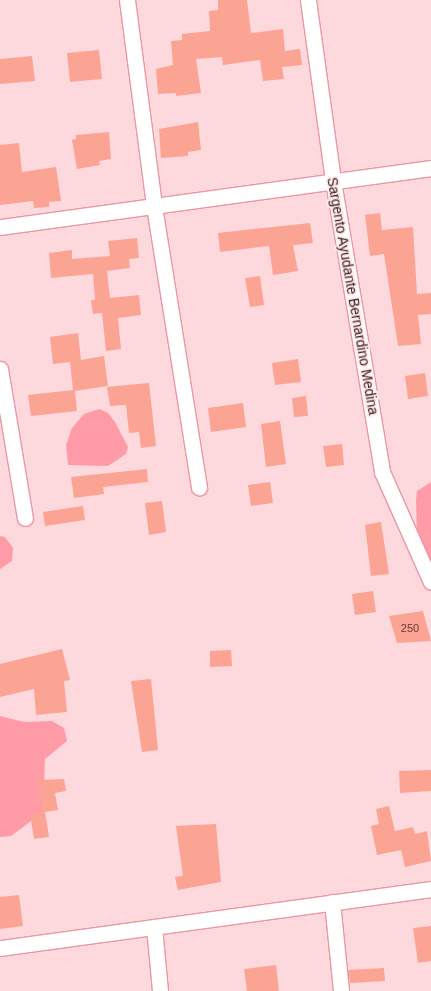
<!DOCTYPE html>
<html>
<head>
<meta charset="utf-8">
<style>
	body { margin:0 }
	#map { position:relative; width:431px; height:991px; overflow:hidden; background:#fdd9dd; font-family:Arial,sans-serif }
	div>[style] { position:absolute }
	[style*='--x'] { left:calc(var(--x)*1px); top:calc(var(--y)*1px); width:calc(var(--w)*1px); rotate:calc(var(--a)*1deg) }
	.green>* { inset:0; background:#ff9aa7 }
	.building>* { inset:0; background:#fca493 }
	.roads { filter:drop-shadow(1px 0 #ea97a2) drop-shadow(-1px 0 #ea97a2) drop-shadow(0 1px #ea97a2) drop-shadow(0 -1px #ea97a2) }
	.minor>* { height:15px; margin:-7.5px; padding:0 7.5px; transform-origin:7.5px; border-radius:7.5px; background:#fff }
	span { translate:-50% -50%; white-space:nowrap; text-align:center; line-height:1.15; -webkit-text-stroke:4px #feeced; paint-order:stroke }
	.number-label { font-size:11px; color:#683a3a }
	.number-label span { -webkit-text-stroke-width:0 }
	.street-label { font-size:14px; color:#36171c }
</style>
</head>
<body>
<div id="map">
	<div class="green">
		<i style="clip-path:polygon(99px 409px,108px 413px,115px 422px,128px 447px,126px 454px,108px 466px,68px 465px,66px 445px,72px 428px,84px 414px)"></i>
		<i style="clip-path:polygon(431px 482px,431px 574px,417px 536px,416px 500px,417px 491px)"></i>
		<i style="clip-path:polygon(0 536px,5px 537px,13px 548px,12px 561px,0 569px)"></i>
		<i style="clip-path:polygon(0 716px,24px 722px,52px 721px,64px 728px,67px 741px,45px 759px,43px 812px,11px 836px,0 837px)"></i>
	</div>
	<div class="building">
		<i style="clip-path:polygon(218px 0,247px 0,251px 33px,283px 29px,285px 51px,300px 49px,302px 65px,282px 67px,284px 79px,263px 81px,260px 60px,223px 65px,222px 57px,196px 59px,201px 93px,176px 96px,176px 93px,158px 94px,156px 69px,173px 65px,171px 41px,182px 40px,182px 34px,210px 31px,209px 11px,218px 10px)"></i>
		<i style="clip-path:polygon(99px 50px,102px 79px,70px 82px,67px 53px)"></i>
		<i style="clip-path:polygon(32px 56px,35px 81px,0 84px,0 59px)"></i>
		<i style="clip-path:polygon(198px 122px,201px 150px,188px 152px,188px 156px,161px 158px,159px 129px)"></i>
		<i style="clip-path:polygon(109px 132px,111px 159px,99px 161px,100px 165px,77px 169px,72px 140px,76px 139px,76px 135px)"></i>
		<i style="clip-path:polygon(19px 143px,22px 172px,56px 167px,61px 201px,49px 202px,49px 207px,34px 208px,33px 201px,0 205px,0 145px)"></i>
		<i style="clip-path:polygon(380px 213px,382px 230px,413px 227px,417px 294px,431px 293px,431px 314px,418px 315px,421px 344px,398px 346px,384px 254px,370px 256px,365px 215px)"></i>
		<i style="clip-path:polygon(310px 223px,313px 243px,293px 245px,298px 271px,273px 275px,269px 246px,220px 252px,218px 233px)"></i>
		<i style="clip-path:polygon(137px 238px,139px 258px,129px 259px,130px 268px,107px 271px,110px 298px,139px 295px,141px 315px,118px 318px,121px 349px,106px 351px,102px 313px,93px 314px,91px 300px,95px 300px,93px 274px,51px 278px,49px 253px,72px 250px,72px 259px,110px 256px,108px 241px)"></i>
		<i style="clip-path:polygon(260px 276px,264px 305px,250px 307px,245px 278px)"></i>
		<i style="clip-path:polygon(78px 333px,81px 360px,104px 356px,108px 386px,75px 391px,77px 411px,31px 416px,28px 395px,73px 390px,70px 362px,53px 364px,50px 337px)"></i>
		<i style="clip-path:polygon(298px 359px,301px 382px,275px 385px,272px 363px)"></i>
		<i style="clip-path:polygon(425px 373px,428px 396px,408px 399px,405px 376px)"></i>
		<i style="clip-path:polygon(149px 383px,156px 446px,141px 448px,139px 432px,129px 433px,126px 405px,110px 406px,107px 387px)"></i>
		<i style="clip-path:polygon(306px 396px,308px 416px,294px 417px,292px 398px)"></i>
		<i style="clip-path:polygon(243px 403px,246px 427px,211px 432px,208px 408px)"></i>
		<i style="clip-path:polygon(280px 421px,286px 464px,266px 467px,261px 424px)"></i>
		<i style="clip-path:polygon(342px 444px,344px 465px,326px 467px,323px 446px)"></i>
		<i style="clip-path:polygon(147px 469px,148px 482px,103px 487px,104px 494px,74px 498px,71px 477px)"></i>
		<i style="clip-path:polygon(270px 482px,273px 503px,251px 506px,248px 485px)"></i>
		<i style="clip-path:polygon(162px 501px,166px 532px,149px 535px,145px 503px)"></i>
		<i style="clip-path:polygon(83px 506px,85px 520px,45px 526px,43px 512px)"></i>
		<i style="clip-path:polygon(381px 522px,389px 574px,371px 576px,365px 525px)"></i>
		<i style="clip-path:polygon(373px 591px,376px 612px,355px 615px,352px 594px)"></i>
		<i style="clip-path:polygon(423px 611px,431px 641px,397px 643px,389px 616px)"></i>
		<i style="clip-path:polygon(62px 649px,70px 680px,64px 681px,67px 712px,36px 715px,34px 689px,0 697px,0 664px)"></i>
		<i style="clip-path:polygon(231px 650px,232px 666px,210px 667px,210px 651px)"></i>
		<i style="clip-path:polygon(151px 679px,158px 750px,142px 752px,131px 681px)"></i>
		<i style="clip-path:polygon(431px 770px,431px 791px,400px 793px,399px 771px)"></i>
		<i style="clip-path:polygon(64px 779px,66px 791px,55px 793px,58px 810px,45px 812px,49px 837px,34px 839px,30px 814px,43px 812px,39px 780px)"></i>
		<i style="clip-path:polygon(389px 806px,395px 831px,413px 827px,415px 834px,427px 831px,431px 861px,405px 867px,401px 850px,377px 855px,371px 826px,379px 824px,376px 809px)"></i>
		<i style="clip-path:polygon(216px 824px,221px 882px,178px 890px,175px 877px,183px 876px,176px 826px)"></i>
		<i style="clip-path:polygon(19px 895px,23px 926px,0 929px,0 897px)"></i>
		<i style="clip-path:polygon(431px 926px,431px 961px,418px 963px,413px 928px)"></i>
		<i style="clip-path:polygon(276px 965px,279px 991px,247px 991px,244px 969px)"></i>
		<i style="clip-path:polygon(384px 968px,385px 981px,350px 983px,348px 970px)"></i>
	</div>
	<div class="roads">
		<div class="minor">
			<i style="--x:127;--y:0;--w:208;--a:82.5"></i>
			<i style="--x:154;--y:206;--w:285;--a:80.9"></i>
			<i style="--x:308;--y:0;--w:183;--a:82.1"></i>
			<i style="--x:333;--y:181;--w:295;--a:80.4"></i>
			<i style="--x:382;--y:472;--w:120;--a:66"></i>
			<i style="--x:0;--y:227;--w:435;--a:-7.8"></i>
			<i style="--x:0;--y:369;--w:151;--a:80.5"></i>
			<i style="--x:332;--y:902;--w:89;--a:84.2"></i>
			<i style="--x:154;--y:927;--w:64;--a:84.6"></i>
			<i style="--x:0;--y:948;--w:435;--a:-7.8"></i>
		</div>
	</div>
	<div class="number-label">
		<span style="left:410px;top:628px">250</span>
	</div>
	<div class="street-label">
		<span style="left:353px;top:296px;rotate:80deg">Sargento Ayudante Bernardino Medina</span>
	</div>
</div>
</body>
</html>
